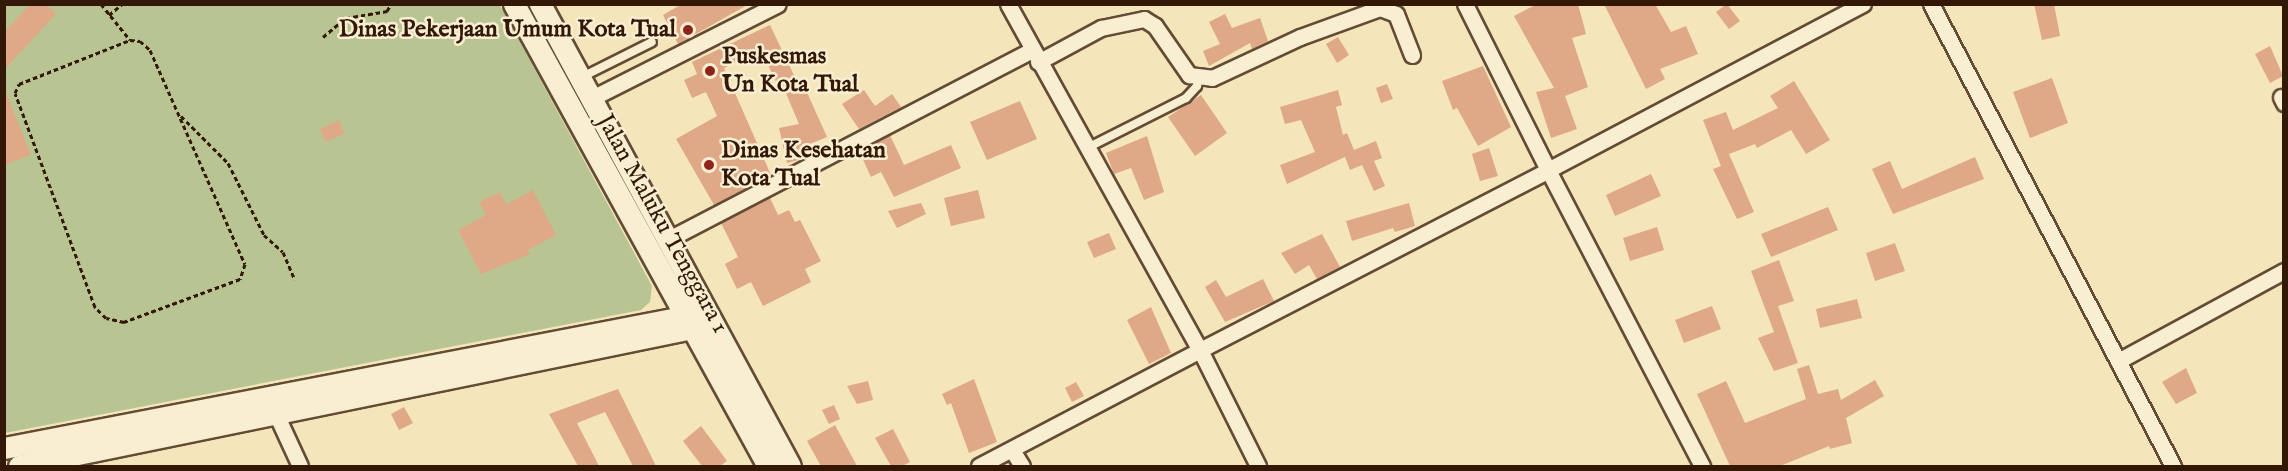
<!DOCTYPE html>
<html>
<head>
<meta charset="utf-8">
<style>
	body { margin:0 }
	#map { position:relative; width:2288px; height:471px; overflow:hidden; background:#f5e5ba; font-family:"IM FELL English",serif }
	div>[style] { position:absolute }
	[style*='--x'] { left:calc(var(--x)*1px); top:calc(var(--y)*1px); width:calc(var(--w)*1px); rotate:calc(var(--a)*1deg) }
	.green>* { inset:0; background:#b8c593 }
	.building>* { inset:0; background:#dfa887 }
	.path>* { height:3px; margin-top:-1.5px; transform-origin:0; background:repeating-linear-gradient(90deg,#331807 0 4.5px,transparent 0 7.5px) }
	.roads { filter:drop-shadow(2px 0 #644b34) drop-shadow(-2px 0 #644b34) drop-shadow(0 2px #644b34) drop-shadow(0 -2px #644b34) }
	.lane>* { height:8px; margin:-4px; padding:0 4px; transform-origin:4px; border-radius:4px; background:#f8eed2 }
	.street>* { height:15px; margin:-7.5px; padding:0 7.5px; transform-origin:7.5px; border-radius:7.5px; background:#f8eed2 }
	.secondary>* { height:21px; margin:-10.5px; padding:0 10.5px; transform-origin:10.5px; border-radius:10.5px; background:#f8eed2 }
	.dots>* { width:16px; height:16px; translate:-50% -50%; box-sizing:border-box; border:3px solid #f8eed2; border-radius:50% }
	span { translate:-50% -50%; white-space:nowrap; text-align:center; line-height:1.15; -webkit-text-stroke:5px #f8eed2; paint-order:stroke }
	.poi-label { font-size:24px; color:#331807; font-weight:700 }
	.right { translate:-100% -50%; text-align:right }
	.left { translate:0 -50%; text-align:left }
	.street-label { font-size:24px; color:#331807 }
	.frame { position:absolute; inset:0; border:6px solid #331807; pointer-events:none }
</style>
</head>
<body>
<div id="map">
	<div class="green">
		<i style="clip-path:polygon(5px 5px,500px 5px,652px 286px,650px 302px,641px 310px,5px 433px)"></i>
	</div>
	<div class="building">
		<i style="clip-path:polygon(30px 4px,46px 4px,56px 14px,4px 70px,4px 33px)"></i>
		<i style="clip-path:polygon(682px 4px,749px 4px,678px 44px,663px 15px)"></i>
		<i style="clip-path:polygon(1537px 4px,1578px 4px,1586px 34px,1572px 38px,1588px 87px,1565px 96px,1577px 129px,1551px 138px,1536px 92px,1554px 88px,1514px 16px)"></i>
		<i style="clip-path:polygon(1604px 4px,1655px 4px,1671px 32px,1686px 26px,1698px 54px,1660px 69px,1665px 79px,1646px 89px)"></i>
		<i style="clip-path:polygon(1727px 4px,1740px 21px,1729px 29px,1716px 12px)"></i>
		<i style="clip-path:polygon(2034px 4px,2054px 4px,2060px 36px,2042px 40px)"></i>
		<i style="clip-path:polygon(1225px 14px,1232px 28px,1260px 18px,1268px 41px,1252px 49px,1250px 43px,1209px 66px,1203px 51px,1220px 44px,1209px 22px)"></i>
		<i style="clip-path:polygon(770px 25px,801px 90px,805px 88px,827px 137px,800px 148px,802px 159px,787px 163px,779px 128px,799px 124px,782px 84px,778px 86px,761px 50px,724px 68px,771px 175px,714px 205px,676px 139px,717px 116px,706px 92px,692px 98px,684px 80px,697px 74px,692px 62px)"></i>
		<i style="clip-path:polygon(1338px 37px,1349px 55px,1337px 63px,1326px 44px)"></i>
		<i style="clip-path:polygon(2270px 46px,2283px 76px,2270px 83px,2255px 54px)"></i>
		<i style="clip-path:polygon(1483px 66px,1511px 127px,1478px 146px,1457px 108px,1453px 110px,1442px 81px)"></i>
		<i style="clip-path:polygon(2052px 78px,2068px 123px,2030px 138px,2013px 92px)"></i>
		<i style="clip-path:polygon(1794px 81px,1830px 140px,1806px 154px,1791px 130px,1757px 148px,1755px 144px,1729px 154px,1754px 212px,1737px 219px,1713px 169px,1721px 166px,1703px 120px,1726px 112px,1733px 130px,1778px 108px,1770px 96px)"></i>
		<i style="clip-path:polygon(1387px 84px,1393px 99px,1381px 103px,1376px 88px)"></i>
		<i style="clip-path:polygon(4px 87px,31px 155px,4px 165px)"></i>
		<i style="clip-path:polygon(864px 90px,875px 106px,892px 94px,901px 107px,859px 129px,842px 104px)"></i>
		<i style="clip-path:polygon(1338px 90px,1342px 105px,1336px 107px,1343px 135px,1347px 133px,1354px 150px,1376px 141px,1382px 158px,1374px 161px,1385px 186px,1374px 191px,1362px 165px,1350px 170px,1345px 157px,1287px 184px,1280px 165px,1315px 152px,1301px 120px,1285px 124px,1280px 107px)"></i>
		<i style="clip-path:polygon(1201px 95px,1227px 133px,1195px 156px,1168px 117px)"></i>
		<i style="clip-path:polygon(1020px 101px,1037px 139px,987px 160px,970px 122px)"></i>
		<i style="clip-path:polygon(339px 120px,344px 134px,325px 142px,320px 129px)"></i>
		<i style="clip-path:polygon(890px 135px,904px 165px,951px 145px,961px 168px,894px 197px,881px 172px,871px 177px,859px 151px)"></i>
		<i style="clip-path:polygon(1147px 136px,1164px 192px,1144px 200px,1131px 168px,1114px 174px,1106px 153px)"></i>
		<i style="clip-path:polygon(1489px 148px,1498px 176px,1480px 181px,1472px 154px)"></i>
		<i style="clip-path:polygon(1975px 157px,1984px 179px,1893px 214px,1872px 169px,1890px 161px,1902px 189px)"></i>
		<i style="clip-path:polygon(1651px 174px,1661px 196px,1615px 216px,1606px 195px)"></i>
		<i style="clip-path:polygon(533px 190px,556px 235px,528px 250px,530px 254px,481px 274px,458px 230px,486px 215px,479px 202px,500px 192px,506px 204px)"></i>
		<i style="clip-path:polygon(978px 190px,985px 218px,951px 226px,944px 198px)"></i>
		<i style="clip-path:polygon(770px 198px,778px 215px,789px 210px,795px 222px,800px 220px,821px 261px,805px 269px,811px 282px,763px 306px,751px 282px,737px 289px,725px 264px,738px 257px,721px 223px)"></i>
		<i style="clip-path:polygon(921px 203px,926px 214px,897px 228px,888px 211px)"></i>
		<i style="clip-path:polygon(1409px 203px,1415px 226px,1395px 232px,1393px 228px,1352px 241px,1346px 221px)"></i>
		<i style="clip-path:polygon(1828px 207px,1838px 230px,1771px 257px,1761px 234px)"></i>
		<i style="clip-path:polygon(1657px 227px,1664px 250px,1630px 261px,1623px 238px)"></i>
		<i style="clip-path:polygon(1109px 233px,1116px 249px,1094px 258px,1087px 242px)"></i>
		<i style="clip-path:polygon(1322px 234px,1340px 267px,1317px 279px,1309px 265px,1295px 274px,1281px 253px)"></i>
		<i style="clip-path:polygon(1895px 243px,1905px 271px,1875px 281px,1866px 253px)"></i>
		<i style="clip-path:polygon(1779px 260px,1794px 301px,1778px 306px,1798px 363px,1774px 371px,1758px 338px,1774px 332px,1751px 271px)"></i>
		<i style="clip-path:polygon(1263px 279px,1274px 301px,1225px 322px,1205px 287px,1216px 280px,1226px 297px)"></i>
		<i style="clip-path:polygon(1857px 299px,1862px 318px,1820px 328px,1816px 309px)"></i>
		<i style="clip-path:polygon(1712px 306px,1721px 329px,1684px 343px,1675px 320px)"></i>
		<i style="clip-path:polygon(1151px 307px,1171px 353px,1149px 364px,1127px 320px)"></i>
		<i style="clip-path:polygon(1809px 365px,1818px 394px,1838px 389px,1841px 400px,1875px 380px,1884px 396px,1846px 418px,1852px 443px,1830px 449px,1829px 446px,1780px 466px,1730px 466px,1697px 394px,1726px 381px,1745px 423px,1806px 399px,1797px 369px)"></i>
		<i style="clip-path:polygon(2186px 368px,2197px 393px,2176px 404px,2162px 382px)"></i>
		<i style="clip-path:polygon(974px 379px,997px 442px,969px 453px,951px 403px,947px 405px,942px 394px)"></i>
		<i style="clip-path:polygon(868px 381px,873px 400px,857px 404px,847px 386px)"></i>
		<i style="clip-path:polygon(1076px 382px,1084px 396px,1072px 402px,1065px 388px)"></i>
		<i style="clip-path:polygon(618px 389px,656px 466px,633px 466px,605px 412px,577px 423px,599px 466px,578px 466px,549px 414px)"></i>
		<i style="clip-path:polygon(834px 405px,840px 419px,829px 424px,822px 410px)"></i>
		<i style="clip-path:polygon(404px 407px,413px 423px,399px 430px,391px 414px)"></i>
		<i style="clip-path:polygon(835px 425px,857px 466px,821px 466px,807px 441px)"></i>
		<i style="clip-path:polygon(701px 426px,727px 461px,720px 466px,702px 466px,683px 441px)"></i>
		<i style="clip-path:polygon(893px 429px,910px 462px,902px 466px,891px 466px,875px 438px)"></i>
	</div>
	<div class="path">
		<i style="--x:101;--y:4;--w:46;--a:51.1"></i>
		<i style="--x:109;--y:15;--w:17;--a:-40"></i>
		<i style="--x:323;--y:37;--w:30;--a:-40"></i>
		<i style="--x:346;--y:18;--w:42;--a:-9.7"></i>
		<i style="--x:387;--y:11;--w:8;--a:-60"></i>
		<i style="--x:130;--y:40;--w:10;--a:6"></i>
		<i style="--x:140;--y:41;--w:13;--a:42"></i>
		<i style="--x:150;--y:50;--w:234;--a:66.1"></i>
		<i style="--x:245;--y:264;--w:16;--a:108"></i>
		<i style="--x:240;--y:279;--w:124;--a:159.7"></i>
		<i style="--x:124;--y:322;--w:18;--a:-167"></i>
		<i style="--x:106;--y:318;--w:16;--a:-135"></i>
		<i style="--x:95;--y:307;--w:228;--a:-110.5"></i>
		<i style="--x:15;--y:93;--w:10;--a:-66"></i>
		<i style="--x:19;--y:84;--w:119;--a:-21.6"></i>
		<i style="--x:181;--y:116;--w:66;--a:45"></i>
		<i style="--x:228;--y:163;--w:80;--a:63.4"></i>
		<i style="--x:264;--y:235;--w:25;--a:42"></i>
		<i style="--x:283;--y:252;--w:30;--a:67"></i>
	</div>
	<div class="roads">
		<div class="lane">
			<i style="--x:582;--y:77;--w:78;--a:-26.6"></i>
			<i style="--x:1087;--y:148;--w:111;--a:-26.8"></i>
			<i style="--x:1186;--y:98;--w:16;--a:-47"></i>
			<i style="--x:1197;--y:86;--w:8;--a:-76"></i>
		</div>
		<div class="street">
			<i style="--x:1008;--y:4;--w:396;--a:61"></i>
			<i style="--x:1200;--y:350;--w:392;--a:-27.3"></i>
			<i style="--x:1548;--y:170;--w:334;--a:62.5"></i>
			<i style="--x:1465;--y:4;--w:186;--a:63.4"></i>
			<i style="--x:1548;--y:170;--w:356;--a:-27.8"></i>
			<i style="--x:1931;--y:4;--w:522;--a:62.35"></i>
			<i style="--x:1038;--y:62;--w:72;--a:-28.4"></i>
			<i style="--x:1101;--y:28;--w:44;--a:-11.8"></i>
			<i style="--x:1144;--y:19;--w:13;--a:32"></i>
			<i style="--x:1155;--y:26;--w:60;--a:55.2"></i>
			<i style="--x:1189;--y:75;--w:23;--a:7"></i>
			<i style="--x:1212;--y:78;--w:97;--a:-25"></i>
			<i style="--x:1300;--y:37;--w:85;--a:-19.9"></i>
			<i style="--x:1380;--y:8;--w:17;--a:21"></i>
			<i style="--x:1396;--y:14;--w:44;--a:68.7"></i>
			<i style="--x:2281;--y:97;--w:7;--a:63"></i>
			<i style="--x:592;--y:98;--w:208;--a:-26.8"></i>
			<i style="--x:667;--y:240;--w:411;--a:-27.5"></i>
			<i style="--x:2118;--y:361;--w:189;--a:-28.5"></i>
			<i style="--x:276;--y:414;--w:57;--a:65.2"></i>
			<i style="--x:1012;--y:450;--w:19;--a:58"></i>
			<i style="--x:979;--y:466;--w:250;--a:-27.7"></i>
			<i style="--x:1200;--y:350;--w:130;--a:63.4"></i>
		</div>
		<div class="secondary">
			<i style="--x:514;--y:4;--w:527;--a:61.2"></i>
			<i style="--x:540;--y:4;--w:525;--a:61.58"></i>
			<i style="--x:4;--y:448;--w:692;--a:-10.92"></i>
			<i style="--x:683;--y:317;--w:21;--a:-19"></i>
			<i style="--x:19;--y:466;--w:707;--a:-11.58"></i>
		</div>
	</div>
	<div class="dots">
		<i style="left:688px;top:30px;background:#8f2418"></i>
		<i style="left:710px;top:71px;background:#8f2418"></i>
		<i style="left:709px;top:165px;background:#8f2418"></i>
	</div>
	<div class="poi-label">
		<span class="right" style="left:676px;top:30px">Dinas Pekerjaan Umum Kota Tual</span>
		<span class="left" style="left:722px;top:71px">Puskesmas<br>Un Kota Tual</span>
		<span class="left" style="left:721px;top:165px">Dinas Kesehatan<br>Kota Tual</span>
	</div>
	<div class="street-label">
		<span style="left:662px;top:224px;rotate:61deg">Jalan Maluku Tenggara 1</span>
	</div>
	<div class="frame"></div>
</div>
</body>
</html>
